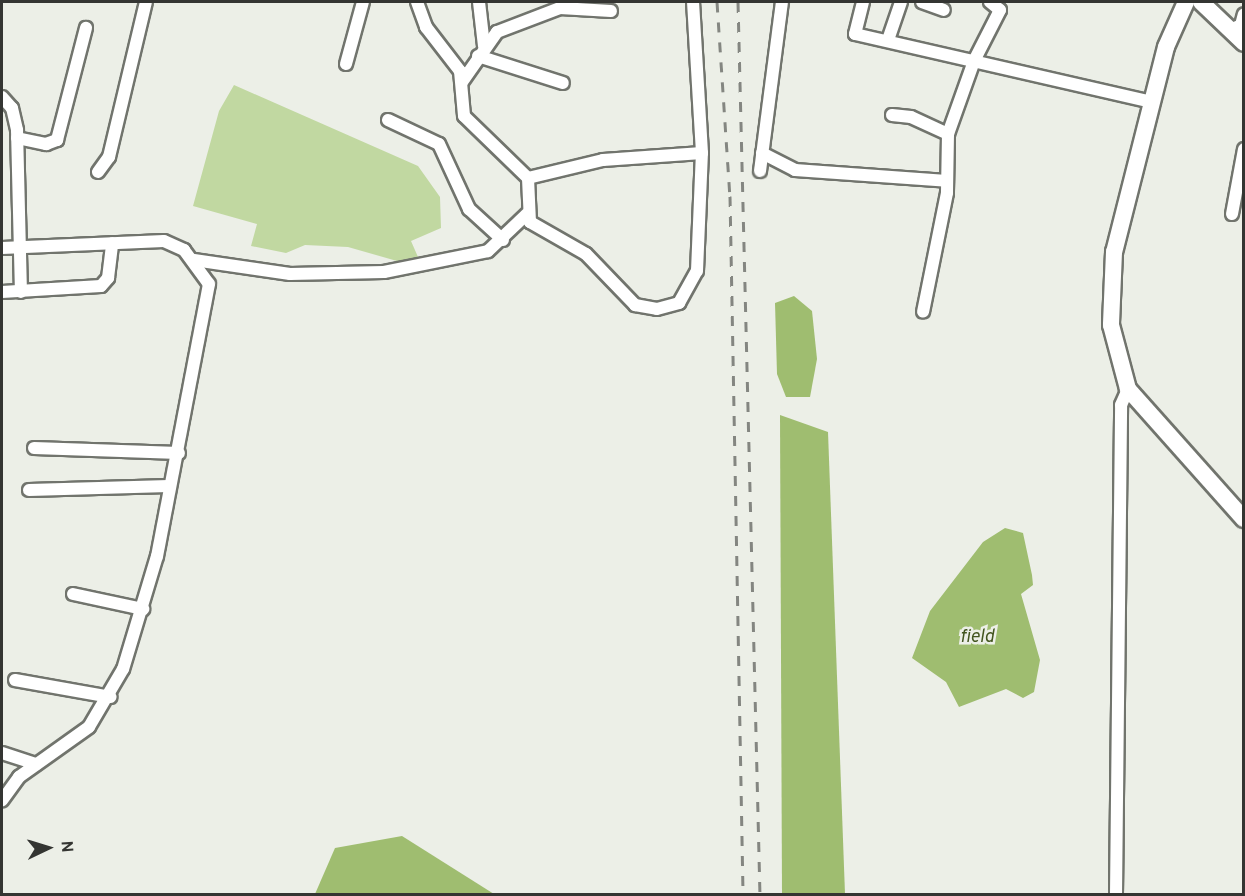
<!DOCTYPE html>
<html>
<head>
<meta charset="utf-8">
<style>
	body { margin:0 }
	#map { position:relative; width:1245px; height:896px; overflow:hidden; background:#ecefe7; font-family:Overpass,sans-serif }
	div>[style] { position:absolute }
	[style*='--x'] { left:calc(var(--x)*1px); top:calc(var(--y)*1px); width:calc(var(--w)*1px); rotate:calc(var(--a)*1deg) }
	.green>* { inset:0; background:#c1d8a1 }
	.water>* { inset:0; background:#9fbd70 }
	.roads { filter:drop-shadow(2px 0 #71746d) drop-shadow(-2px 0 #71746d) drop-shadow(0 2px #71746d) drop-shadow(0 -2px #71746d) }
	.street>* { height:12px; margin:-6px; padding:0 6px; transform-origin:6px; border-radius:6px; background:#fff }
	.secondary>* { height:16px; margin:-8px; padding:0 8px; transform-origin:8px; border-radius:8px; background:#fff }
	.rail>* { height:3px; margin-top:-1.5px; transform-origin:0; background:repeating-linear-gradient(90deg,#848681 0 10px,transparent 0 20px) }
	span { translate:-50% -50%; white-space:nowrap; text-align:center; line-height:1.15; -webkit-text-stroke:5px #ecefe7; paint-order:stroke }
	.water-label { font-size:18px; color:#42551f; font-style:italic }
	.frame { position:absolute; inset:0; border:3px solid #343532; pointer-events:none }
	.north { position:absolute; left:18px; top:818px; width:60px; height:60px; -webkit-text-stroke:4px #ecefe7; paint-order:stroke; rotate:86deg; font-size:16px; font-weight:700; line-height:24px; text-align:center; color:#343532 }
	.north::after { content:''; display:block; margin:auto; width:21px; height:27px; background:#343532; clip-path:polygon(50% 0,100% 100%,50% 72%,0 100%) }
</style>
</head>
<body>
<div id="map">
	<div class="green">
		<i style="clip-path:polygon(234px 85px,418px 166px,440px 197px,441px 228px,411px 241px,418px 257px,404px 263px,348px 247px,305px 245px,286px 253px,251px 246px,257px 224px,193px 206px,219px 111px)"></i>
	</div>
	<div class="water">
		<i style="clip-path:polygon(794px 296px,812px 311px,817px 359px,810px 397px,786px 397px,777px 374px,775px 303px)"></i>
		<i style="clip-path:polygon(780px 415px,828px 432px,845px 894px,782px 894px)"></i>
		<i style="clip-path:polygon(1005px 528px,1023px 533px,1032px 575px,1033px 585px,1021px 594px,1040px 660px,1034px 692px,1023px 698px,1006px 689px,959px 707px,946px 682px,912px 658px,930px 611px,983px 542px)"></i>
		<i style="clip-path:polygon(402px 836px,494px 894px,315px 894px,335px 848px)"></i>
	</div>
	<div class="roads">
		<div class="street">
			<i style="--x:417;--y:2;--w:27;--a:70"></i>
			<i style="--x:426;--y:27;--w:56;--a:52.3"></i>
			<i style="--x:460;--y:71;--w:45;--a:84.9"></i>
			<i style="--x:464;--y:116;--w:89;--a:44.1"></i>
			<i style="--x:528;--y:178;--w:44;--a:87.4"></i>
			<i style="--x:530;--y:222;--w:64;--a:29.7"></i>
			<i style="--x:586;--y:254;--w:71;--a:46.1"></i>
			<i style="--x:635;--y:305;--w:22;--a:10"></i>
			<i style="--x:657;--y:309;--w:23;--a:-15"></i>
			<i style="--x:679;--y:303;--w:37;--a:-61"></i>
			<i style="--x:697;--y:271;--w:118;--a:-87.6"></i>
			<i style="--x:702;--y:153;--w:151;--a:-93.4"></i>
			<i style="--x:479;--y:2;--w:44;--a:83.5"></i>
			<i style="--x:863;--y:2;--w:33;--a:104"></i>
			<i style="--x:855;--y:34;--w:304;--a:12.9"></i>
			<i style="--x:922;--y:2;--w:23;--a:20"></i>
			<i style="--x:1230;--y:30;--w:12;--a:-24"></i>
			<i style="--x:1241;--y:25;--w:11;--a:-75"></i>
			<i style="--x:888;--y:40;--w:40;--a:-71.1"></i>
			<i style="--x:478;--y:56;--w:89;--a:17.6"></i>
			<i style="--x:346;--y:64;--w:64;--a:-74.7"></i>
			<i style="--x:462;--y:82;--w:61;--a:-55"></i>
			<i style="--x:497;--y:32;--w:67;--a:-20.9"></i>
			<i style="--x:560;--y:8;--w:51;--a:3.4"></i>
			<i style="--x:2;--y:97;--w:15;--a:48"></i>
			<i style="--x:12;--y:108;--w:23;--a:77"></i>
			<i style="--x:17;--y:130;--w:162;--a:88.6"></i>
			<i style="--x:892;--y:115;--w:19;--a:6"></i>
			<i style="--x:911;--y:117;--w:41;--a:24.7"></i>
			<i style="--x:948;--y:134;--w:59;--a:91"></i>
			<i style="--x:947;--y:193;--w:121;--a:101.4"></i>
			<i style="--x:388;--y:120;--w:56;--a:25.2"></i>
			<i style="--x:439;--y:144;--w:72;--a:65.2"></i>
			<i style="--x:469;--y:209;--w:46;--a:42.4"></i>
			<i style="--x:948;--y:134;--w:77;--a:-70.4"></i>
			<i style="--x:974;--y:61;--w:57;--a:-63"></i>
			<i style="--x:1000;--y:10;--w:13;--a:-141"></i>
			<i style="--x:17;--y:138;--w:30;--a:12"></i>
			<i style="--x:46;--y:144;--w:12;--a:-20"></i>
			<i style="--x:57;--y:140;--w:116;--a:-75.5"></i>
			<i style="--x:762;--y:153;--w:37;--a:27"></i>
			<i style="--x:795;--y:170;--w:152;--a:4.1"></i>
			<i style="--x:760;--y:171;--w:170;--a:-82.6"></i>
			<i style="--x:98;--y:172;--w:19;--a:-54"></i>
			<i style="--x:109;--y:157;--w:159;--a:-76.6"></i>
			<i style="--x:528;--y:178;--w:77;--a:-13.5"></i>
			<i style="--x:603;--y:160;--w:99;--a:-4"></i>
			<i style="--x:1232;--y:214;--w:66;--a:-79.5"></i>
			<i style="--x:2;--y:248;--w:162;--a:-2.5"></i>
			<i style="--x:164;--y:241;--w:22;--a:24"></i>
			<i style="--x:184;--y:250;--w:42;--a:53.7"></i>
			<i style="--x:209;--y:284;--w:277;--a:100.8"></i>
			<i style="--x:157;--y:556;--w:118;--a:106.7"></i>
			<i style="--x:123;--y:669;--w:67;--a:120.4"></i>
			<i style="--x:89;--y:727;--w:86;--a:144.5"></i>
			<i style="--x:19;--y:777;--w:29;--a:126"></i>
			<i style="--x:194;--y:260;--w:97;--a:8.3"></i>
			<i style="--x:290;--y:274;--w:94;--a:-1.2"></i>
			<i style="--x:384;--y:272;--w:106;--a:-11.4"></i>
			<i style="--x:488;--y:251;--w:54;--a:-43.5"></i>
			<i style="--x:2;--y:292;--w:99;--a:-3.5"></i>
			<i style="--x:101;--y:286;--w:11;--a:-49"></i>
			<i style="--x:108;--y:278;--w:35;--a:-83"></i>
			<i style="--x:34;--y:448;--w:145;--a:2"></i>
			<i style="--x:29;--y:490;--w:140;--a:-1.6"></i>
			<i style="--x:73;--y:594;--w:72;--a:12.1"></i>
			<i style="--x:15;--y:680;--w:97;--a:10.1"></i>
			<i style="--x:2;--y:753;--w:36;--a:18"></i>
			<i style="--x:1116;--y:894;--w:489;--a:-89.4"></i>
			<i style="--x:1121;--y:405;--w:17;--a:-66"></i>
		</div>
		<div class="secondary">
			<i style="--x:1186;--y:2;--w:49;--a:114"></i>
			<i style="--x:1166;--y:47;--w:211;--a:104.2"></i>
			<i style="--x:1114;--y:252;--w:73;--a:92.4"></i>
			<i style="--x:1111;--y:325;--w:66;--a:75.1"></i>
			<i style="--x:1128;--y:389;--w:174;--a:48.3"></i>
			<i style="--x:1201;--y:2;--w:59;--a:43.6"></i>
		</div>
	</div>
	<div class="rail">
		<i style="--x:717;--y:2;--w:194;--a:86.2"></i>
		<i style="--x:730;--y:196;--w:698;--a:88.93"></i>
		<i style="--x:738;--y:2;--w:892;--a:88.59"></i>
	</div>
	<div class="water-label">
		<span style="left:977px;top:638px">field</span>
	</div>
	<div class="frame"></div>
	<div class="north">N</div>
</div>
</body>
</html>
